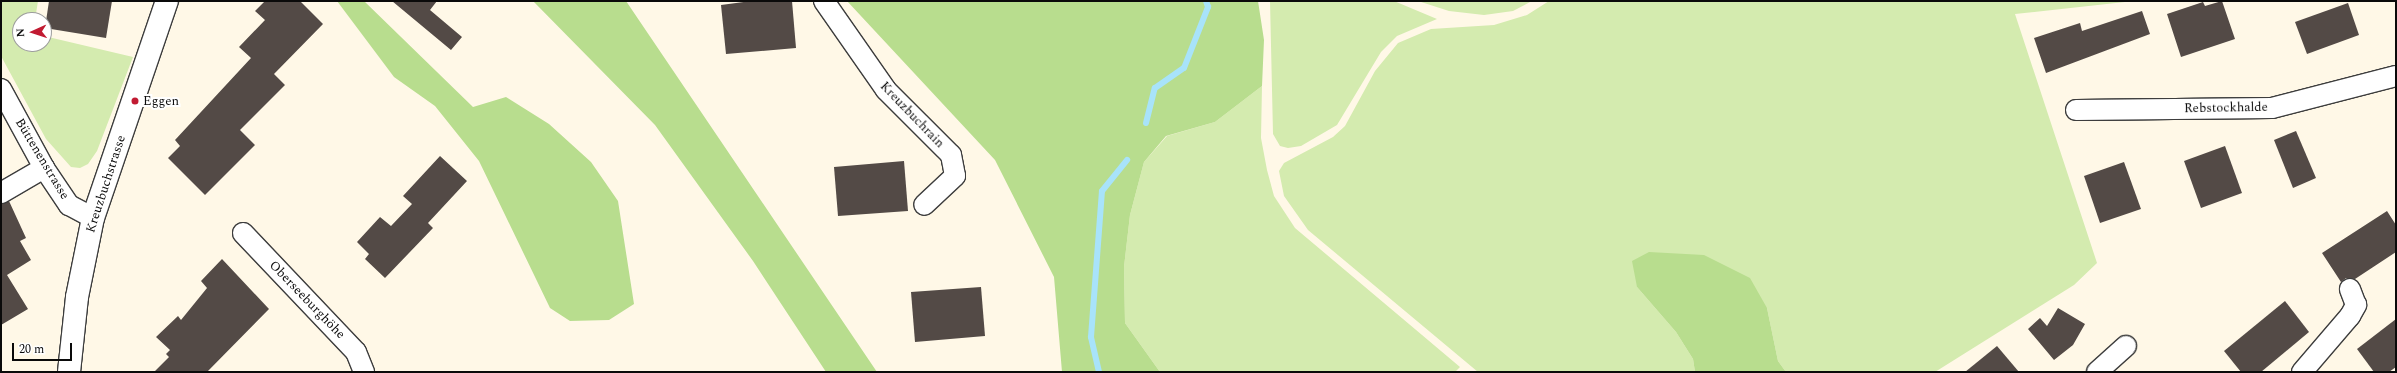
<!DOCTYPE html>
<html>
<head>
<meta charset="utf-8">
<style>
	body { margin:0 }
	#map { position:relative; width:2397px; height:373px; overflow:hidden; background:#fff8e7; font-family:Spectral,serif }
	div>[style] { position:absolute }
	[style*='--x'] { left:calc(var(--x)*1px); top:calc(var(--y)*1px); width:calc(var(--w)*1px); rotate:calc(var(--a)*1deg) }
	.green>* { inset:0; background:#d4ebaf }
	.forest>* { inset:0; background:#b8dd8e }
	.stream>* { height:6px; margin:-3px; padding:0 3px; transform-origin:3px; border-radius:3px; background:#a8e3fa }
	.building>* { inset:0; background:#534a46 }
	.roads { filter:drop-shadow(1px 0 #3d3d3d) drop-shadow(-1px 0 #3d3d3d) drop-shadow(0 1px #3d3d3d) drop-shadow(0 -1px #3d3d3d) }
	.minor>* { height:20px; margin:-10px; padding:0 10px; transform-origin:10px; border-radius:10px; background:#fff }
	.tertiary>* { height:22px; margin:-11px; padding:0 11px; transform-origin:11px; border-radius:11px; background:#fff }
	.dots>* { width:11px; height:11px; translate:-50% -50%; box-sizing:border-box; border:2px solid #fff; border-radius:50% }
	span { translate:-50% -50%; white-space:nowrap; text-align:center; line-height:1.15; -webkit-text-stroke:4px #fff; paint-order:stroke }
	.poi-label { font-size:13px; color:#0a0a0a }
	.left { translate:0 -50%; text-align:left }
	.street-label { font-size:13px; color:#0a0a0a }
	.frame { position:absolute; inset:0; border:2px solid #0a0a0a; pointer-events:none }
	.north { position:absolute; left:12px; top:12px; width:40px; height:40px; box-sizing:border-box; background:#fff; border:1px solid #9d9d9d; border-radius:50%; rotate:267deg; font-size:11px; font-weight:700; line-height:16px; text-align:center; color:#0a0a0a }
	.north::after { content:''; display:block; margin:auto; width:14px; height:18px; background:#c11b32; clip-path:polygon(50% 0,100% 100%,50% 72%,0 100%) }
	.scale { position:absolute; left:12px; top:343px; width:60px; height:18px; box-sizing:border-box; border:2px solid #0a0a0a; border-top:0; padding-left:5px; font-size:12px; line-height:14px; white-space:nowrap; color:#0a0a0a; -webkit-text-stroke:3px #fff; paint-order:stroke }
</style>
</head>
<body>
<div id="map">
	<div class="green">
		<i style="clip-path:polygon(1px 1px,38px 1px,35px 20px,20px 20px,20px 44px,44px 44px,44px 36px,133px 57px,97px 151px,88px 164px,80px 168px,71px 167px,46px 139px,1px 56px)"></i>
		<i style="clip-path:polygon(1270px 1px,1394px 1px,1437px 19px,1397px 36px,1381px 52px,1337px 125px,1301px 146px,1288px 148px,1280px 146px,1273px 134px)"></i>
		<i style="clip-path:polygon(1418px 1px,1532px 1px,1513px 11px,1484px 15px,1449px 11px)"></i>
		<i style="clip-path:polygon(1549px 1px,2134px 1px,2015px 14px,2097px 263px,2074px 285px,1935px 372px,1786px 372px,1778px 361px,1767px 308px,1637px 287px,1676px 332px,1693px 359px,1695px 372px,1478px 372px,1308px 230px,1284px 196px,1279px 171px,1284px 163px,1333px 137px,1345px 126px,1375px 71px,1398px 43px,1431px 29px,1494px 25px,1527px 15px)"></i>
		<i style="clip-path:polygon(1262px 86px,1261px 138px,1267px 170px,1274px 196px,1295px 228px,1460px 367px,1455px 372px,1160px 372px,1125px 323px,1124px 267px,1130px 215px,1144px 162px,1167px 136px,1215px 122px)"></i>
	</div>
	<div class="forest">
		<i style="clip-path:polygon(337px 1px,364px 1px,473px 107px,506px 97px,549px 124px,591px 162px,618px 201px,634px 304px,609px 320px,570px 321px,550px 308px,479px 161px,435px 106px,394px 77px)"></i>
		<i style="clip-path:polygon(533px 1px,626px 1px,877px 372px,826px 372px,753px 261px,655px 125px)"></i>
		<i style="clip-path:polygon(847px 1px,1258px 1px,1264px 40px,1262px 86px,1215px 122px,1166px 136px,1144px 162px,1130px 215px,1124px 267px,1125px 323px,1160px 372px,1062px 372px,1054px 277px,995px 160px)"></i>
		<i style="clip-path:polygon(1649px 252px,1704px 255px,1750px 278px,1767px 308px,1778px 361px,1786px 372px,1695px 372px,1693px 359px,1676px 332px,1637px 287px,1632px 261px)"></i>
	</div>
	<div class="stream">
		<i style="--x:1146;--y:123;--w:36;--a:-76"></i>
		<i style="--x:1155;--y:88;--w:35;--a:-35"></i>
		<i style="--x:1184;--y:68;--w:66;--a:-68.5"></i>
		<i style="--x:1208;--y:7;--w:6;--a:-108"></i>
		<i style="--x:1099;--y:372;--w:36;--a:-103"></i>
		<i style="--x:1091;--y:337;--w:146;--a:-85.7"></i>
		<i style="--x:1102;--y:191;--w:40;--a:-51"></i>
	</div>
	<div class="building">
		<i style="clip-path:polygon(49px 1px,112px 1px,106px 38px,45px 28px)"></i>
		<i style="clip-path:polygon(265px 1px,300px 1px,323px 24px,274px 74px,285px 85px,240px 130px,255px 145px,205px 195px,168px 158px,180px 146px,175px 140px,251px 58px,239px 47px,265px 20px,255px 11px)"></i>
		<i style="clip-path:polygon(392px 1px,437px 1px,430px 10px,462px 37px,451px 50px)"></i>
		<i style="clip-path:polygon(751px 1px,792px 1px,796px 48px,726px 54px,721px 5px)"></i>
		<i style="clip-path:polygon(2222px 1px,2235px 39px,2181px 57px,2167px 14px,2203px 2px,2205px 6px)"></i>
		<i style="clip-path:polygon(2348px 3px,2359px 35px,2307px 54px,2295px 22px)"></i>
		<i style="clip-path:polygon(2142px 11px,2150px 34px,2046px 73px,2034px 38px,2080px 23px,2082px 31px)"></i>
		<i style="clip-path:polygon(2296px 131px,2316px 178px,2293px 188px,2274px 140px)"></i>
		<i style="clip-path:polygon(2225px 146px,2242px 193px,2201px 208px,2184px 161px)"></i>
		<i style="clip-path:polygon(440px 156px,467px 181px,428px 223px,433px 228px,385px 278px,365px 259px,369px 254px,357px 242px,380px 217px,391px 226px,412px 204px,403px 196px)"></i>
		<i style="clip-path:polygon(904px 161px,908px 211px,838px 216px,834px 167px)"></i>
		<i style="clip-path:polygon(2124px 162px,2141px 209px,2100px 223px,2084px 176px)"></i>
		<i style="clip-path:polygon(9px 201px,26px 238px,20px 241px,31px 260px,7px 275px,28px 309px,1px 325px,1px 204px)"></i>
		<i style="clip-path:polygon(2387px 211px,2396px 225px,2396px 252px,2355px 279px,2346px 278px,2341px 282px,2322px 253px)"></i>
		<i style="clip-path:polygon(222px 259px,269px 309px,207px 372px,154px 372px,169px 357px,166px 354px,170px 350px,156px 337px,178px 316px,181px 320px,207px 288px,201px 281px)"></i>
		<i style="clip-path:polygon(981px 287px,985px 336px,915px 342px,911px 292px)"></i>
		<i style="clip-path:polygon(2285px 301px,2309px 332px,2261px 372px,2241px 372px,2224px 351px)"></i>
		<i style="clip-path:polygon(2058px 308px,2085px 324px,2073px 345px,2054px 360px,2028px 329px,2040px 318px,2047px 326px)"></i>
		<i style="clip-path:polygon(2396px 319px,2396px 367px,2389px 372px,2374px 372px,2357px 349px)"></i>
		<i style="clip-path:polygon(1997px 346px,2019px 372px,1965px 372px)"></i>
	</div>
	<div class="roads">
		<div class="minor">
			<i style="--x:824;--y:1;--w:108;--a:55.1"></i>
			<i style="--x:886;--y:90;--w:92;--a:45"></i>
			<i style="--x:951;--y:155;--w:21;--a:79"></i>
			<i style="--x:955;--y:176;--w:42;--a:136.9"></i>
			<i style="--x:1;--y:89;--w:90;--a:61.4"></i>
			<i style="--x:44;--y:168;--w:45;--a:56"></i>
			<i style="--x:69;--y:205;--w:27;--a:28"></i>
			<i style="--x:2076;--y:110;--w:196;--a:-0.6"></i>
			<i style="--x:2272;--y:108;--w:128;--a:-14.5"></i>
			<i style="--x:1;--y:193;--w:50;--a:-30.2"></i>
			<i style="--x:243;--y:233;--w:164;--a:46.5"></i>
			<i style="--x:356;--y:352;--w:22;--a:68"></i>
			<i style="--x:2097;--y:372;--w:39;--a:-42"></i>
			<i style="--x:2302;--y:372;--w:74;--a:-49.4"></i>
			<i style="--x:2350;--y:316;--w:13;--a:-61"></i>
			<i style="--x:2356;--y:305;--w:17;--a:-111"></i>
		</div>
		<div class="tertiary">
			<i style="--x:69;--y:372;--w:75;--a:-83.9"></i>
			<i style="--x:77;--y:297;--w:81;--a:-78.6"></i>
			<i style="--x:93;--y:218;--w:229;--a:-71.2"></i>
		</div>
	</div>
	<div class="dots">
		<i style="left:135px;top:101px;background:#c11b32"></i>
	</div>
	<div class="poi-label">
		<span class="left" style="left:143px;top:101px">Eggen</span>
	</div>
	<div class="street-label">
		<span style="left:2226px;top:108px;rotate:-1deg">Rebstockhalde</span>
		<span style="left:912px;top:115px;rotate:46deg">Kreuzbuchrain</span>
		<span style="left:42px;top:159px;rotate:59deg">Büttenenstrasse</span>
		<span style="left:106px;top:184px;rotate:-72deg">Kreuzbuchstrasse</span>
		<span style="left:307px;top:300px;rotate:46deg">Oberseeburghöhe</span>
	</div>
	<div class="frame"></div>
	<div class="north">N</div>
	<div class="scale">20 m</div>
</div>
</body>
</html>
